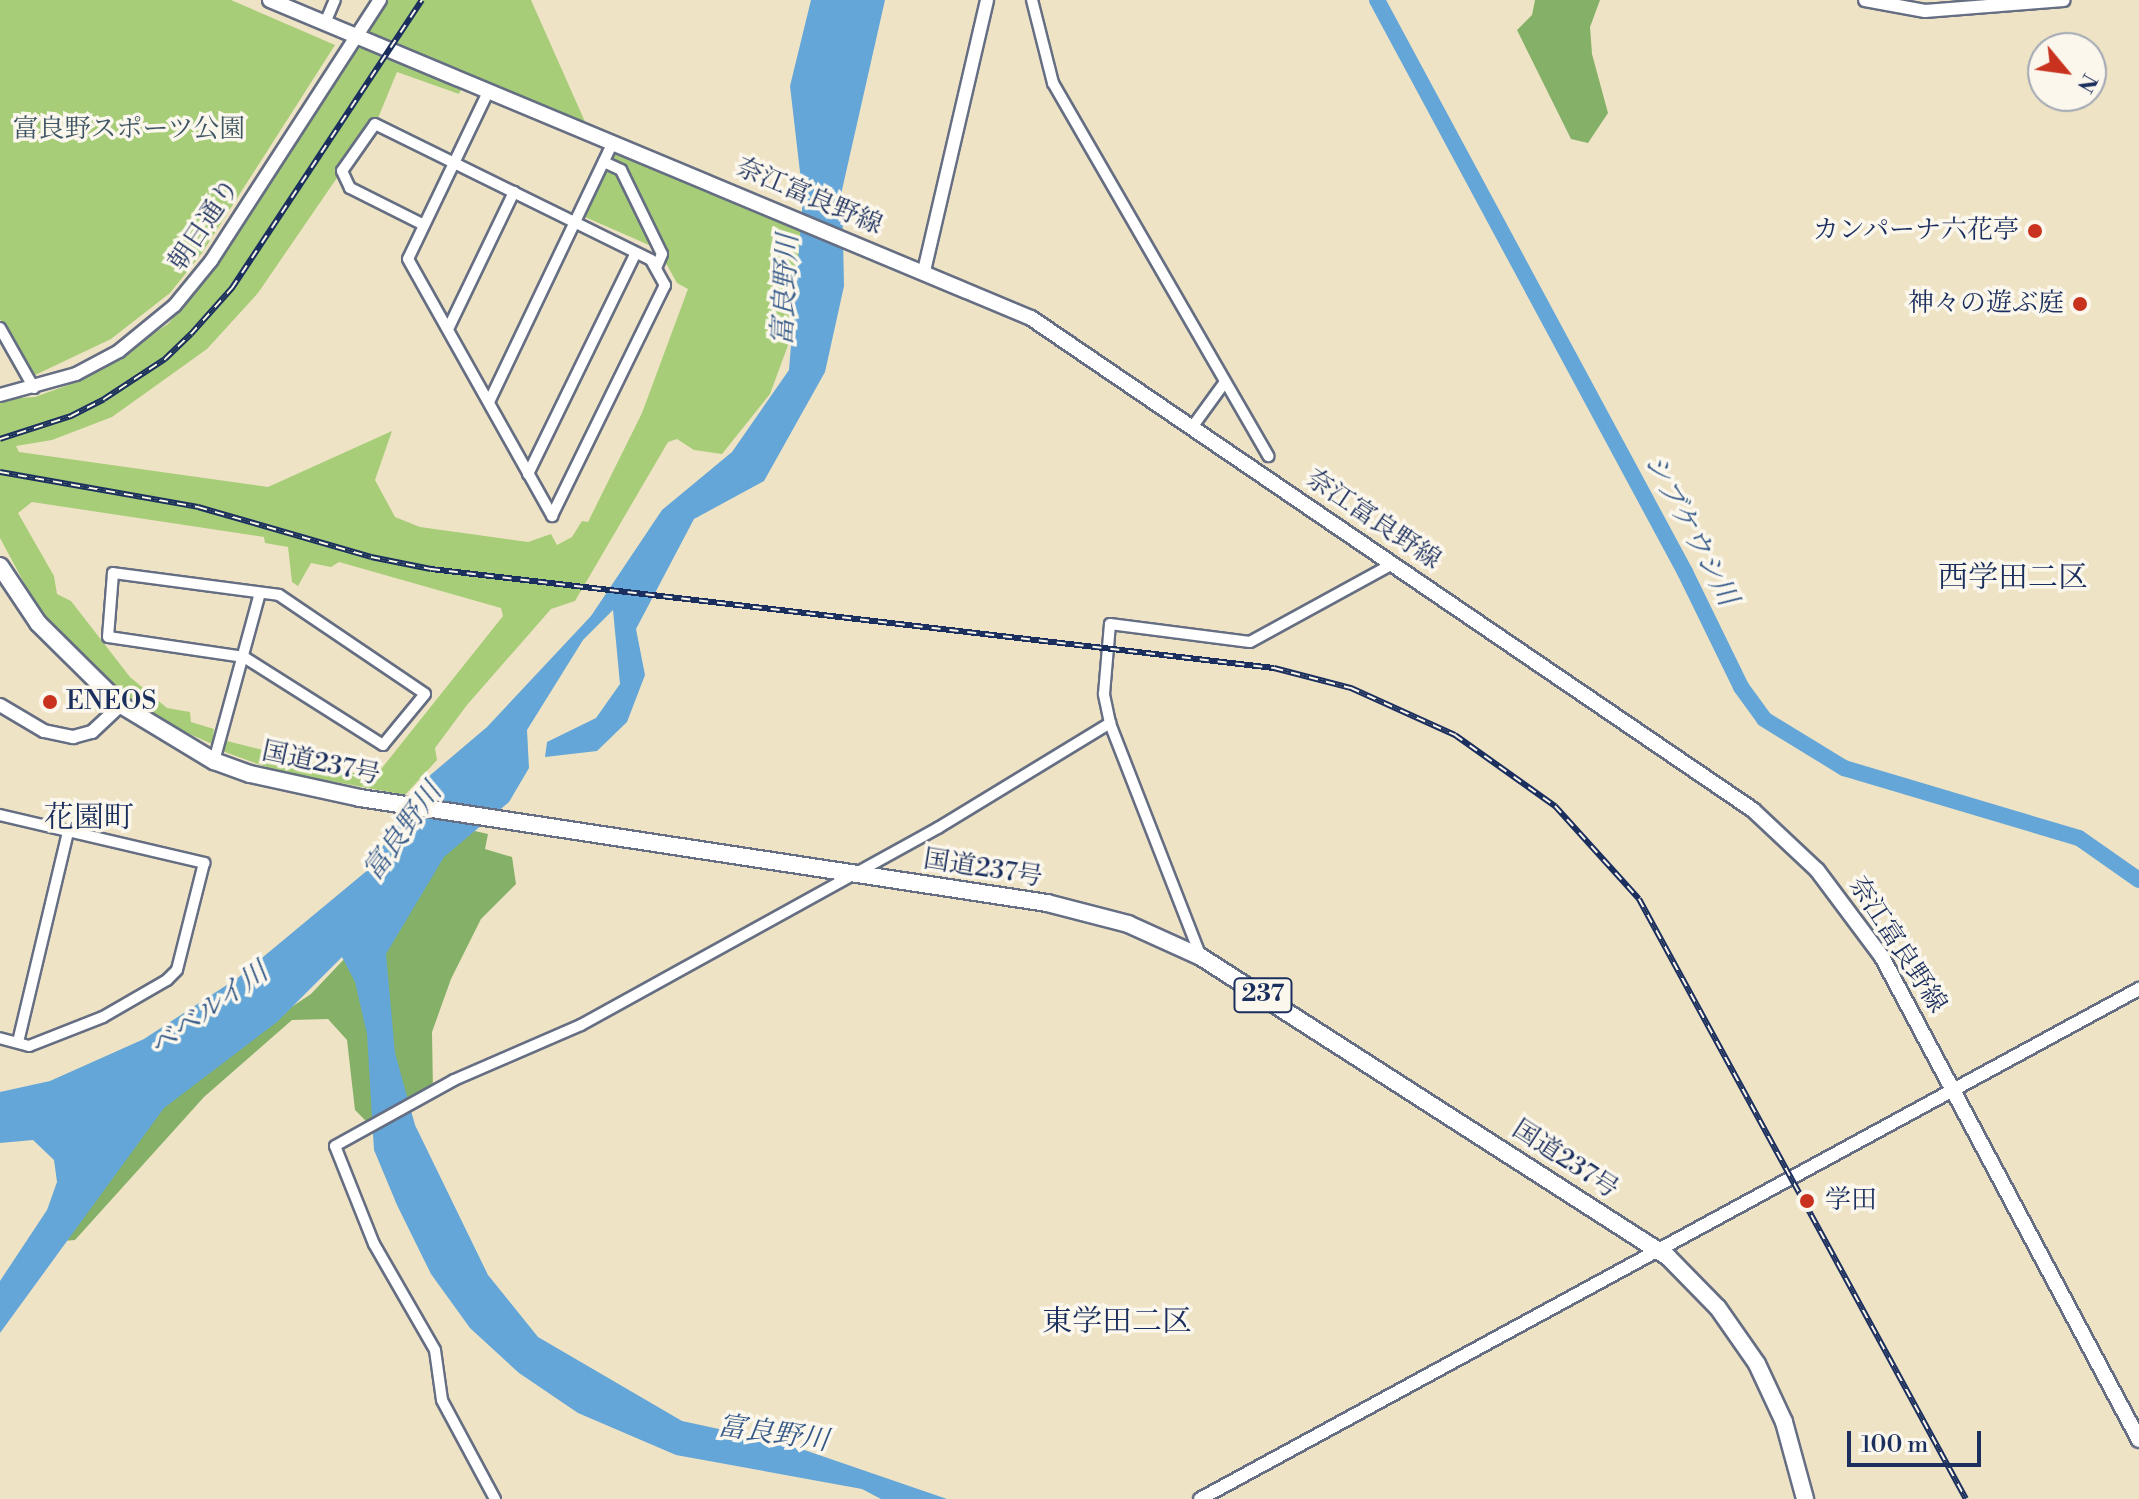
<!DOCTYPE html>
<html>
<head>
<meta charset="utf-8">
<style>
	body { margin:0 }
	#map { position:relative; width:2139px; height:1499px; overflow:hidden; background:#efe3c6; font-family:"Libre Bodoni","Noto Serif JP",serif }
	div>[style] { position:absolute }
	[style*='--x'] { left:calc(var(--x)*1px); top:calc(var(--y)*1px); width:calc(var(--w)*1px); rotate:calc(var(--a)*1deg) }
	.green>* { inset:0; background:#a7cd78 }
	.forest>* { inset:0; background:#85b068 }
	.water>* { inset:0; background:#63a6d7 }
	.river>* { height:16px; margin:-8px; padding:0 8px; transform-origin:8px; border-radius:8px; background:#63a6d7 }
	.roads { filter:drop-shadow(2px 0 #656e82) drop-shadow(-2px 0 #656e82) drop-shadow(0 2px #656e82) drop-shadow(0 -2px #656e82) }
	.minor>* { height:10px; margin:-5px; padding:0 5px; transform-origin:5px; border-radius:5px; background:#fff }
	.tertiary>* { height:12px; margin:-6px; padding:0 6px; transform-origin:6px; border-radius:6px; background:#fff }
	.secondary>* { height:14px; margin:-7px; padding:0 7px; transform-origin:7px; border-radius:7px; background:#fff }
	.trunk>* { height:16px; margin:-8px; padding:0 8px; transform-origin:8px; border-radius:8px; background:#fff }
	.rail>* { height:6px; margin-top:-3px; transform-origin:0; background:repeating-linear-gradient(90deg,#fbf7ec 0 9px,#1b2f5e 0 18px); box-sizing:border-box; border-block:2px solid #1b2f5e }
	.dots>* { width:22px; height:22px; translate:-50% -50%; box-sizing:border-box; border:4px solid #fbf7ec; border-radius:50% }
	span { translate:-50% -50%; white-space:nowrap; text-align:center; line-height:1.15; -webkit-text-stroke:7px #fbf7ec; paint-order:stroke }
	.shield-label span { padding:2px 6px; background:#fbf7ec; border:2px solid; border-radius:6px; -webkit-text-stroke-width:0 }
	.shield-label { font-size:24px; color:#1b2f5e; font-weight:700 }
	.park-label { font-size:26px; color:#3e5664 }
	.street-label { font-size:26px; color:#1b2f5e }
	.poi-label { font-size:26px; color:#1b2f5e }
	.right { translate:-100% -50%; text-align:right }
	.left { translate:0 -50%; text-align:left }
	.water-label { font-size:28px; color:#345988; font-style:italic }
	.quarter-label { font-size:30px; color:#1b2f5e }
	.north { position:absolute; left:2027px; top:32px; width:80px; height:80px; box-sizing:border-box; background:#fbf7ec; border:2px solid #a1a7b3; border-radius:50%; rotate:119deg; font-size:22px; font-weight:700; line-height:32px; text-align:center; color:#1b2f5e }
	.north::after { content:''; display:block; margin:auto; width:28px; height:36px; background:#c8321e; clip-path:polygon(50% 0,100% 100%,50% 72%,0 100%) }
	.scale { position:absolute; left:1847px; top:1431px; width:134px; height:36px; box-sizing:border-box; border:4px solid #1b2f5e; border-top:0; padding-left:10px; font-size:24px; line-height:28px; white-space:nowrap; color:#1b2f5e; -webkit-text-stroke:6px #fbf7ec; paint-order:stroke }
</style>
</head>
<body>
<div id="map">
	<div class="green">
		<i style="clip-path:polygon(0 0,231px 0,335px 45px,202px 253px,170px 293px,111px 339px,33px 376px,0 319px)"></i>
		<i style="clip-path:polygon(383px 0,531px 0,586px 124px,363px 31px)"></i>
		<i style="clip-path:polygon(357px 43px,463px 85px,459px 94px,397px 72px,378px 118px,258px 293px,207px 349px,112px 417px,52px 440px,16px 446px,19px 452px,268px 487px,392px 431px,375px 480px,395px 517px,420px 527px,528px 542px,551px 534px,557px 545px,572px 537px,582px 521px,588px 522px,642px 413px,688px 289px,677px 283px,658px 249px,585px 217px,616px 149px,808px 230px,797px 321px,770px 394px,722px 454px,694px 450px,677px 439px,668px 442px,575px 601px,551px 609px,467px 705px,435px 748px,437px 760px,405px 795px,277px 771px,222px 751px,223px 740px,374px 778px,503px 616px,501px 608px,339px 562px,331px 567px,311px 563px,298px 586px,292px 582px,288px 547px,265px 543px,264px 537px,32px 502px,18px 513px,54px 576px,57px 594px,71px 601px,130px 677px,167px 708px,190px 712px,191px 722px,214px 729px,212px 744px,161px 721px,123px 695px,43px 618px,0 538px,0 399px,35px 397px,79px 381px,168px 324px,214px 267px)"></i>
	</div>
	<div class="forest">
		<i style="clip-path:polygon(1535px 0,1600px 0,1590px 27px,1592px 54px,1608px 113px,1588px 143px,1571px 139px,1517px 30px,1532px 15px)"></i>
		<i style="clip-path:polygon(475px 831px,488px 834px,485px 849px,512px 857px,516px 884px,481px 919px,451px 979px,432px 1032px,433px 1092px,376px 1131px,355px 1110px,347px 1040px,328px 1019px,292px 1020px,204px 1097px,75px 1240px,63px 1241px,138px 1121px,206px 1064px,311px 994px,458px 839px)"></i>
	</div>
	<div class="water">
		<i style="clip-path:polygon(811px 0,885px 0,842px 190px,844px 286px,825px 372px,764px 481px,694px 519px,636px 629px,645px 675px,627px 722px,597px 751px,545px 757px,547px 742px,596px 718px,620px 684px,613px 610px,583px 640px,527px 730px,529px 768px,509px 802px,444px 857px,386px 954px,395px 1053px,415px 1125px,488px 1275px,538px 1337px,682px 1421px,784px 1443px,947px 1499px,881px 1499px,862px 1489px,676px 1455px,578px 1413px,519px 1373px,470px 1328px,431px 1274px,397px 1205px,374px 1150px,367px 1034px,355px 982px,342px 957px,277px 1022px,164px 1108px,0 1333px,0 1281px,47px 1210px,57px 1182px,54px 1160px,33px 1140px,0 1143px,0 1092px,50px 1081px,144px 1039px,239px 977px,369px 869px,421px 783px,487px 727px,591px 616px,662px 510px,732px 452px,789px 370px,803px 198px,790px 86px)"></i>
	</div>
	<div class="river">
		<i style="--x:1377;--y:0;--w:650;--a:61.7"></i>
		<i style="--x:1685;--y:572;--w:128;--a:64"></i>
		<i style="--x:1741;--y:687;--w:39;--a:54"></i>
		<i style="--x:1764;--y:719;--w:94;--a:31.5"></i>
		<i style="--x:1844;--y:768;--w:245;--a:16.6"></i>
		<i style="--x:2079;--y:838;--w:73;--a:35"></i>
	</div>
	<div class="roads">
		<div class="minor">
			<i style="--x:1032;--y:0;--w:86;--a:75.8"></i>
			<i style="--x:1053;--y:83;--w:431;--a:60"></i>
			<i style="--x:325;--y:23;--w:25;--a:-67"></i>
			<i style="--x:489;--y:90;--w:187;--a:115.6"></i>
			<i style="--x:408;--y:259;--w:295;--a:60.7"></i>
			<i style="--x:604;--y:162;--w:19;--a:25"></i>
			<i style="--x:621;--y:170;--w:93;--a:64"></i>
			<i style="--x:662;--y:254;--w:15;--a:113"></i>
			<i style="--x:424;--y:225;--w:83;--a:-153.4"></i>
			<i style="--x:350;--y:188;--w:19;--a:-115"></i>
			<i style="--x:342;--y:171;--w:57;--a:-54.9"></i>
			<i style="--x:375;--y:124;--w:308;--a:26.2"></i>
			<i style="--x:651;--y:260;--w:29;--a:61"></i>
			<i style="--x:665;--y:285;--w:257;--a:116.1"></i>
			<i style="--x:449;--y:327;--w:150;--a:-64.3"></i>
			<i style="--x:0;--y:328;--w:69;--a:60.5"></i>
			<i style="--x:489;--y:402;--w:288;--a:-64.5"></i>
			<i style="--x:1193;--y:426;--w:54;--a:-54"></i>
			<i style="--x:528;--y:474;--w:246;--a:-64"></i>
			<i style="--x:113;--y:573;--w:167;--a:7.5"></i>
			<i style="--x:279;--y:595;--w:176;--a:34.1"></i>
			<i style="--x:425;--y:694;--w:66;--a:129.5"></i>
			<i style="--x:383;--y:745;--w:165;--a:-147.7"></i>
			<i style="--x:244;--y:657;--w:137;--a:-171.6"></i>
			<i style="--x:108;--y:637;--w:64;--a:-85.5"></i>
			<i style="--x:214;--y:761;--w:174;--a:-74.7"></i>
			<i style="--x:0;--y:815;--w:210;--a:13.2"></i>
			<i style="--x:204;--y:863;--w:110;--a:104.2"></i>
			<i style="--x:177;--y:970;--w:14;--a:135"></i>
			<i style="--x:167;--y:980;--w:74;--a:150"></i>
			<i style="--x:103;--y:1017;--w:79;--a:158.6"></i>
			<i style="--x:29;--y:1046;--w:30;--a:-165"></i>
			<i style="--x:1201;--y:957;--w:251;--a:-111.3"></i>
			<i style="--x:1110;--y:723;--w:30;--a:-102"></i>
			<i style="--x:1104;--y:694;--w:70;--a:-85.1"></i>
			<i style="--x:1110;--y:624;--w:141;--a:7.3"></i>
			<i style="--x:1250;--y:642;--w:164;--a:-28.7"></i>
			<i style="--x:18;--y:1042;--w:216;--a:-76.6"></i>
			<i style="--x:495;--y:1499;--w:112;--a:-118.2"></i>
			<i style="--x:442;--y:1400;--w:50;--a:-98"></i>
			<i style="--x:435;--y:1350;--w:122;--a:-119.9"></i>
			<i style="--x:374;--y:1244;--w:105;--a:-111.7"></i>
			<i style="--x:335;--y:1146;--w:136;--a:-29"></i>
			<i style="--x:454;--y:1080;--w:138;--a:-23.4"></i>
			<i style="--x:581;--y:1025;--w:408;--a:-28.9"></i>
			<i style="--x:938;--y:828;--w:202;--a:-31.4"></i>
		</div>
		<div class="tertiary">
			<i style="--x:1865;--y:0;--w:61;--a:10.4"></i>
			<i style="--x:1925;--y:11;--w:139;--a:-4.5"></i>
			<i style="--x:924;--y:271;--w:278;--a:-76.9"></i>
			<i style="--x:0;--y:395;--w:79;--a:-15.4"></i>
			<i style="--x:76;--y:374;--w:49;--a:-28.1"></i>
			<i style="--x:119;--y:351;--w:72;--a:-39.4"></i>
			<i style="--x:175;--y:305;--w:57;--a:-50.7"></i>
			<i style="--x:211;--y:261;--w:311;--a:-57.1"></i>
			<i style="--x:0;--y:705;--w:51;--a:30.6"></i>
			<i style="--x:44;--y:731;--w:30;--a:12"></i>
			<i style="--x:73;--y:737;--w:20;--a:-15"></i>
			<i style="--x:92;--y:732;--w:40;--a:-43"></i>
			<i style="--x:1200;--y:1499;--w:1069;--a:-28.51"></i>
		</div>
		<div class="secondary">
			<i style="--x:270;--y:0;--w:825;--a:22.68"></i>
			<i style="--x:1031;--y:318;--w:874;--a:34.27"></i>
			<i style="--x:1753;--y:810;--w:88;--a:43.2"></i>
			<i style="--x:1817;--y:870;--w:109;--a:53.2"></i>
			<i style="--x:1882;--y:957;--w:547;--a:61.98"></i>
		</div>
		<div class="trunk">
			<i style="--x:0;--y:566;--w:69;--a:56.3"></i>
			<i style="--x:38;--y:623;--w:117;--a:44.7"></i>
			<i style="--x:121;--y:705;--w:109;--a:31.1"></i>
			<i style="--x:214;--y:761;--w:38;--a:20"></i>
			<i style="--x:250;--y:774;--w:113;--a:12.3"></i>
			<i style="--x:360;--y:798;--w:695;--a:8.69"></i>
			<i style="--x:1047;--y:903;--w:84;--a:14.5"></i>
			<i style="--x:1128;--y:924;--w:80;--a:24.3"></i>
			<i style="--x:1201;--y:957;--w:555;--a:32.72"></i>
			<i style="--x:1668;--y:1257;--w:71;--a:45.6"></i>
			<i style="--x:1718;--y:1308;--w:68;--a:55.1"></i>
			<i style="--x:1757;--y:1364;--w:64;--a:65"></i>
			<i style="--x:1784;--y:1422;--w:80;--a:74.7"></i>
		</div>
	</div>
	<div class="rail">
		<i style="--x:0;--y:439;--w:75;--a:-17.9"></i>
		<i style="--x:71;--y:416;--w:37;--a:-27"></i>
		<i style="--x:104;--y:399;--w:73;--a:-33.3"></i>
		<i style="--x:165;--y:359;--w:36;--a:-44"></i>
		<i style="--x:191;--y:334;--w:62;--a:-48.3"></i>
		<i style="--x:232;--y:288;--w:345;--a:-56.6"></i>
		<i style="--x:0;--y:472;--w:201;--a:10"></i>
		<i style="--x:198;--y:507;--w:180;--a:16.1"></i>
		<i style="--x:371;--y:557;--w:61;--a:11.3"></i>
		<i style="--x:431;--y:569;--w:849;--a:6.7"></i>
		<i style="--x:1274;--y:668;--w:80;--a:14.6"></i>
		<i style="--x:1351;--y:688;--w:114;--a:24.3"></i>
		<i style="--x:1455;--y:735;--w:123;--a:35.4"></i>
		<i style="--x:1555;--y:806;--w:125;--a:47.9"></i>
		<i style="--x:1639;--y:899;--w:683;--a:61.41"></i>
	</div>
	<div class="dots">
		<i style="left:2035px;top:231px;background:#c8321e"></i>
		<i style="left:2080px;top:304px;background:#c8321e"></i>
		<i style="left:50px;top:702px;background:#c8321e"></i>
		<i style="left:1807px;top:1201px;background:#c8321e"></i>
	</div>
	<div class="shield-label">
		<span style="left:1263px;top:995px">237</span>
	</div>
	<div class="park-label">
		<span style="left:129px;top:130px">富良野スポーツ公園</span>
	</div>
	<div class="street-label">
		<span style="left:809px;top:197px;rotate:23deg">奈江富良野線</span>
		<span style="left:205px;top:225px;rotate:-56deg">朝日通り</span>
		<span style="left:1373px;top:520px;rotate:34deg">奈江富良野線</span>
		<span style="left:321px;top:764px;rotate:12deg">国道237号</span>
		<span style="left:983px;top:869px;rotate:9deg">国道237号</span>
		<span style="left:1897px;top:945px;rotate:57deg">奈江富良野線</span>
		<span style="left:1565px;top:1160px;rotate:33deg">国道237号</span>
	</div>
	<div class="poi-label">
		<span class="right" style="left:2019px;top:231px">カンパーナ六花亭</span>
		<span class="right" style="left:2064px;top:304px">神々の遊ぶ庭</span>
		<span class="left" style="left:66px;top:702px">ENEOS</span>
		<span class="left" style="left:1825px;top:1201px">学田</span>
	</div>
	<div class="water-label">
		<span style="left:786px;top:290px;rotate:-87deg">富良野川</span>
		<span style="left:1690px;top:530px;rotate:62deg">シブケウシ川</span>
		<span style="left:403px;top:832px;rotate:-54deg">富良野川</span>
		<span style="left:209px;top:1010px;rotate:-36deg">ベベルイ川</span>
		<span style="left:773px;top:1434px;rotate:8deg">富良野川</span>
	</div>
	<div class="quarter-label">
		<span style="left:2013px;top:578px">西学田二区</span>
		<span style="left:89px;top:818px">花園町</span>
		<span style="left:1117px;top:1322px">東学田二区</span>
	</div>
	<div class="north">N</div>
	<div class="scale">100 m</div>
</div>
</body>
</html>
